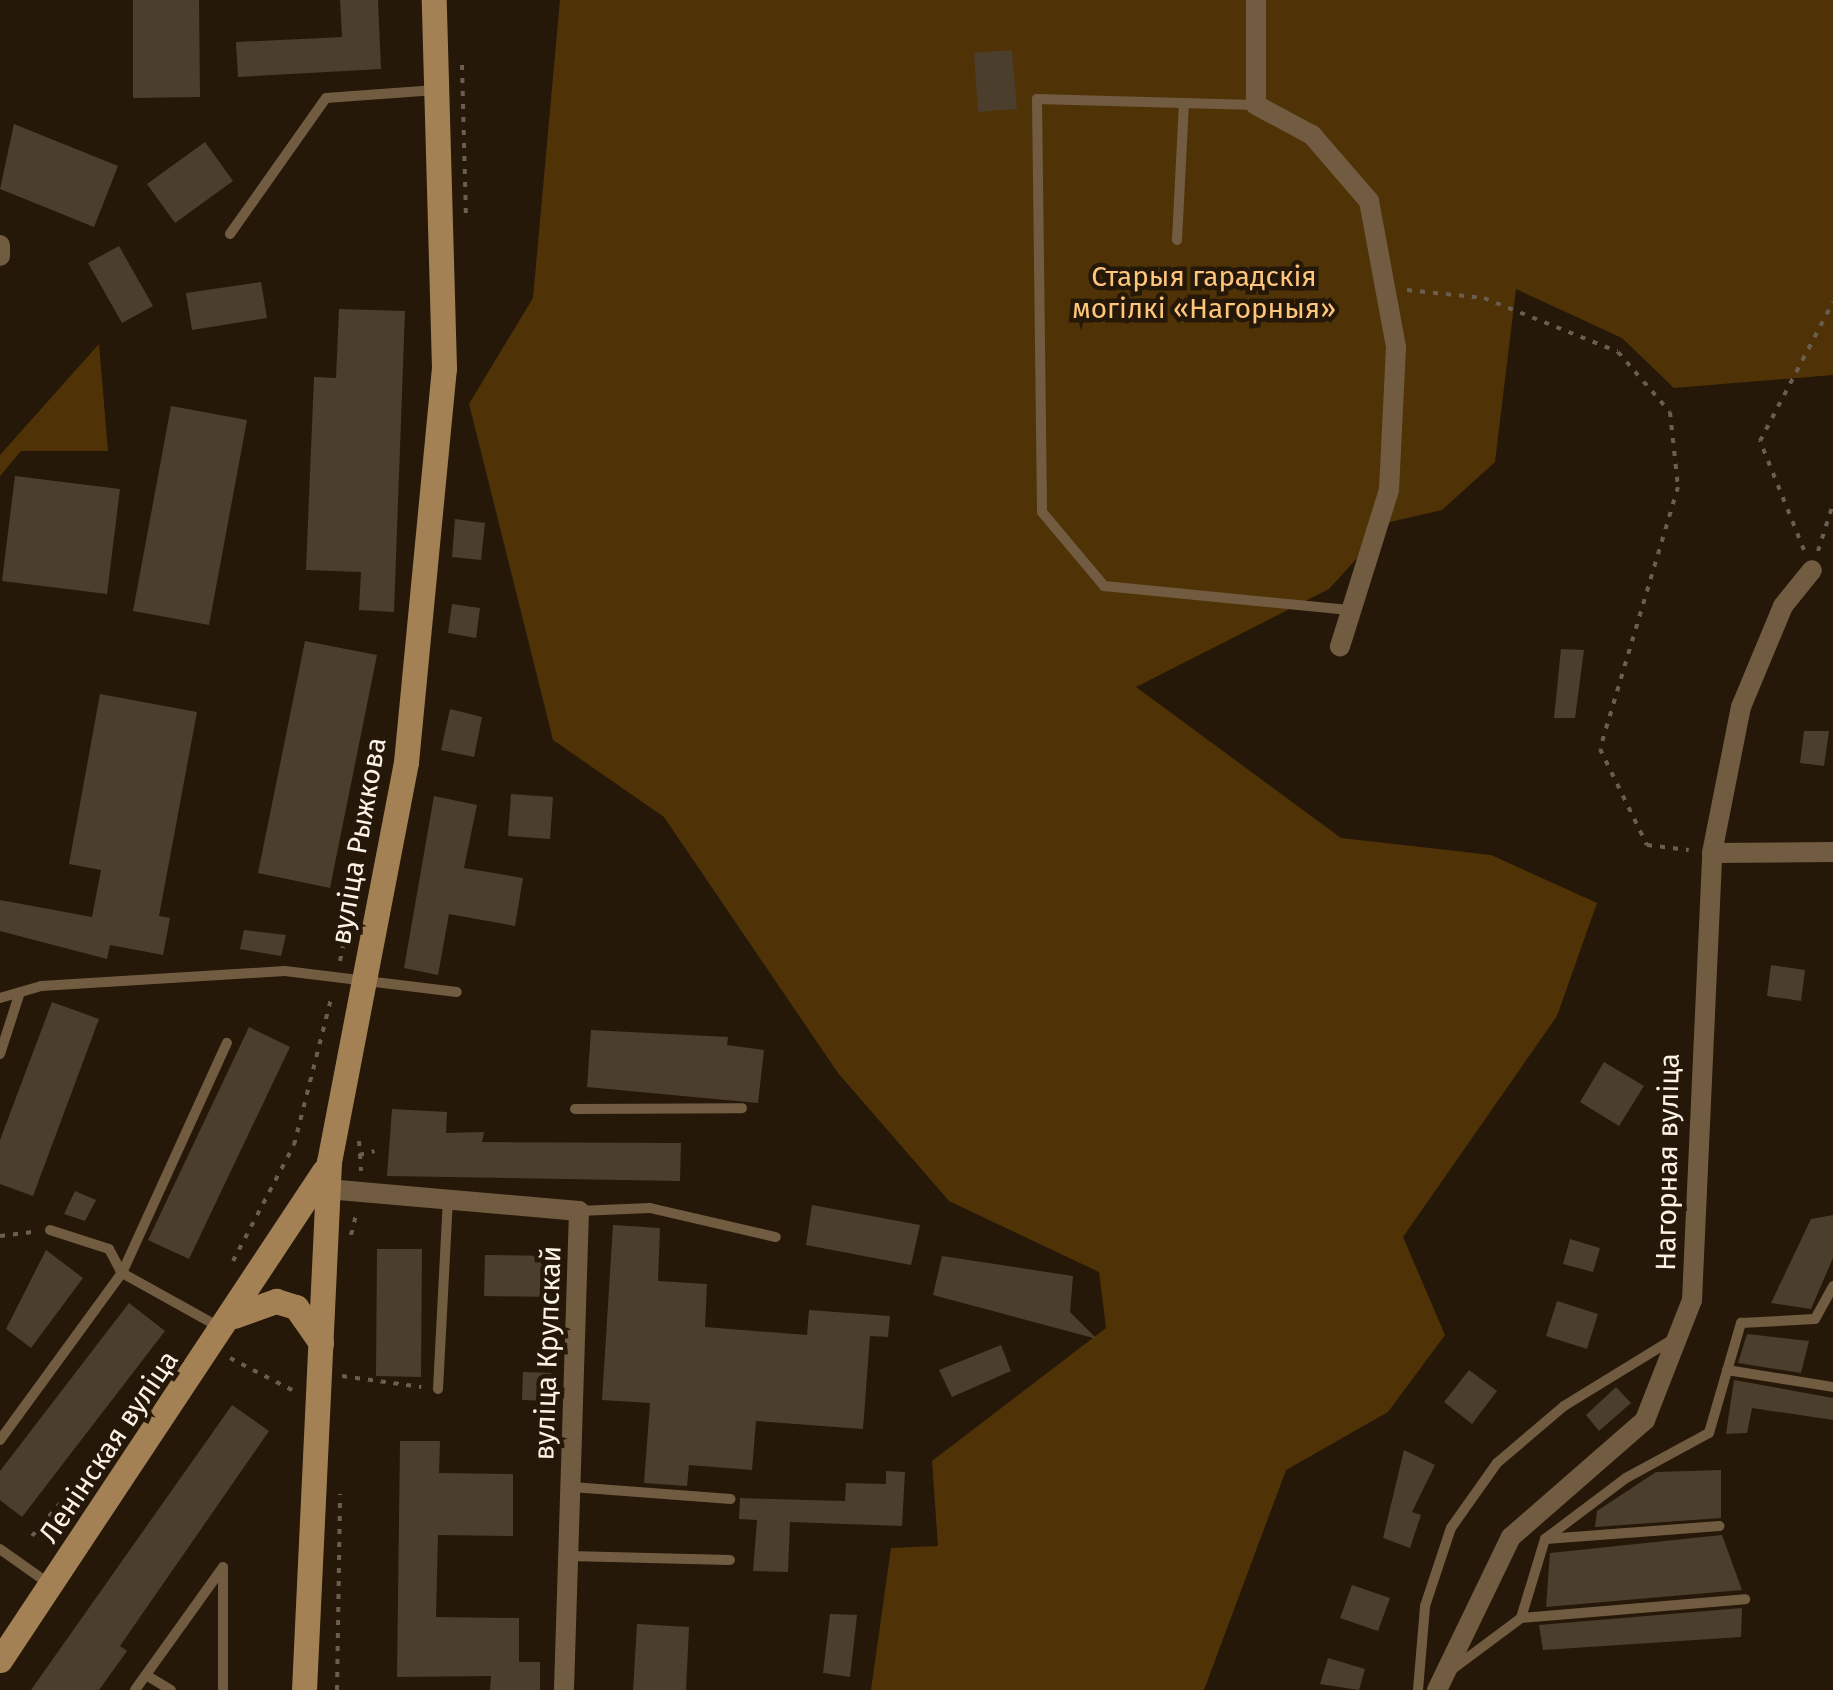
<!DOCTYPE html>
<html>
<head>
<meta charset="utf-8">
<style>
	body { margin:0 }
	#map { position:relative; width:1833px; height:1690px; overflow:hidden; background:#251808; font-family:"Fira Sans",sans-serif }
	div>[style] { position:absolute }
	[style*='--x'] { left:calc(var(--x)*1px); top:calc(var(--y)*1px); width:calc(var(--w)*1px); rotate:calc(var(--a)*1deg) }
	.green>* { inset:0; background:#4f3307 }
	.building>* { inset:0; background:#4b3e2d }
	.path>* { height:4px; margin-top:-2px; transform-origin:0; background:repeating-linear-gradient(90deg,#695e50 0 5px,transparent 0 13px) }
	.lane>* { height:10px; margin:-5px; padding:0 5px; transform-origin:5px; border-radius:5px; background:#725c41 }
	.street>* { height:20px; margin:-10px; padding:0 10px; transform-origin:10px; border-radius:10px; background:#725c41 }
	.secondary>* { height:25px; margin:-12.5px; padding:0 12.5px; transform-origin:12.5px; border-radius:12.5px; background:#a48155 }
	span { translate:-50% -50%; white-space:nowrap; text-align:center; line-height:1.15; -webkit-text-stroke:9px #251808; paint-order:stroke }
	.park-label { font-size:28px; color:#fec57c }
	.street-label { font-size:28px; color:#fbf2e8 }
</style>
</head>
<body>
<div id="map">
	<div class="green">
		<i style="clip-path:polygon(560px 0,1833px 0,1833px 375px,1674px 388px,1622px 338px,1516px 289px,1495px 462px,1442px 510px,1390px 522px,1329px 589px,1136px 687px,1341px 838px,1491px 855px,1597px 903px,1557px 1016px,1403px 1237px,1445px 1335px,1388px 1412px,1286px 1470px,1204px 1690px,871px 1690px,891px 1548px,938px 1546px,932px 1461px,1106px 1328px,1099px 1272px,949px 1201px,838px 1073px,664px 817px,553px 740px,469px 404px,533px 298px)"></i>
		<i style="clip-path:polygon(99px 344px,108px 451px,21px 451px,0 476px,0 455px)"></i>
	</div>
	<div class="building">
		<i style="clip-path:polygon(133px 0,199px 0,200px 97px,133px 98px)"></i>
		<i style="clip-path:polygon(340px 0,378px 0,381px 69px,238px 77px,236px 42px,342px 37px)"></i>
		<i style="clip-path:polygon(1012px 50px,1017px 109px,978px 112px,974px 53px)"></i>
		<i style="clip-path:polygon(14px 124px,118px 166px,94px 227px,0 189px)"></i>
		<i style="clip-path:polygon(205px 142px,233px 181px,175px 223px,147px 184px)"></i>
		<i style="clip-path:polygon(119px 246px,153px 306px,122px 323px,88px 263px)"></i>
		<i style="clip-path:polygon(261px 282px,267px 318px,192px 330px,186px 293px)"></i>
		<i style="clip-path:polygon(339px 309px,405px 311px,394px 612px,359px 610px,361px 572px,306px 570px,314px 377px,336px 378px)"></i>
		<i style="clip-path:polygon(171px 406px,247px 420px,209px 625px,133px 611px)"></i>
		<i style="clip-path:polygon(15px 476px,120px 489px,107px 594px,2px 581px)"></i>
		<i style="clip-path:polygon(455px 519px,485px 523px,481px 560px,452px 557px)"></i>
		<i style="clip-path:polygon(452px 604px,480px 608px,476px 638px,448px 633px)"></i>
		<i style="clip-path:polygon(305px 641px,377px 655px,330px 888px,258px 873px)"></i>
		<i style="clip-path:polygon(1561px 649px,1584px 650px,1575px 718px,1554px 718px)"></i>
		<i style="clip-path:polygon(100px 694px,197px 712px,159px 916px,170px 918px,163px 955px,110px 945px,107px 959px,0 931px,0 900px,92px 917px,101px 870px,69px 864px)"></i>
		<i style="clip-path:polygon(450px 709px,482px 717px,474px 757px,441px 750px)"></i>
		<i style="clip-path:polygon(1804px 731px,1829px 731px,1824px 766px,1800px 763px)"></i>
		<i style="clip-path:polygon(511px 794px,553px 797px,550px 839px,508px 836px)"></i>
		<i style="clip-path:polygon(434px 796px,477px 805px,464px 868px,523px 878px,515px 926px,449px 914px,438px 975px,404px 968px)"></i>
		<i style="clip-path:polygon(244px 930px,286px 935px,281px 956px,240px 949px)"></i>
		<i style="clip-path:polygon(1771px 965px,1805px 970px,1801px 1001px,1767px 996px)"></i>
		<i style="clip-path:polygon(52px 1002px,99px 1019px,33px 1196px,0 1184px,0 1140px)"></i>
		<i style="clip-path:polygon(249px 1027px,290px 1047px,189px 1259px,148px 1240px)"></i>
		<i style="clip-path:polygon(591px 1030px,728px 1037px,727px 1045px,764px 1050px,758px 1103px,587px 1087px)"></i>
		<i style="clip-path:polygon(1604px 1062px,1644px 1086px,1619px 1126px,1580px 1102px)"></i>
		<i style="clip-path:polygon(392px 1109px,447px 1112px,446px 1133px,484px 1132px,482px 1142px,681px 1143px,680px 1181px,387px 1176px)"></i>
		<i style="clip-path:polygon(75px 1191px,96px 1200px,85px 1221px,64px 1214px)"></i>
		<i style="clip-path:polygon(812px 1205px,920px 1225px,911px 1265px,806px 1245px)"></i>
		<i style="clip-path:polygon(1833px 1215px,1833px 1258px,1811px 1309px,1771px 1303px,1811px 1219px)"></i>
		<i style="clip-path:polygon(613px 1225px,660px 1228px,658px 1281px,707px 1284px,705px 1327px,807px 1335px,809px 1310px,890px 1316px,888px 1337px,870px 1336px,863px 1429px,756px 1421px,752px 1470px,689px 1465px,687px 1486px,644px 1483px,650px 1403px,602px 1400px)"></i>
		<i style="clip-path:polygon(1570px 1239px,1600px 1248px,1593px 1272px,1563px 1264px)"></i>
		<i style="clip-path:polygon(377px 1249px,422px 1249px,421px 1377px,376px 1376px)"></i>
		<i style="clip-path:polygon(46px 1250px,83px 1278px,31px 1348px,6px 1329px)"></i>
		<i style="clip-path:polygon(485px 1255px,553px 1256px,552px 1297px,484px 1296px)"></i>
		<i style="clip-path:polygon(942px 1256px,1073px 1276px,1070px 1312px,1097px 1339px,933px 1295px)"></i>
		<i style="clip-path:polygon(1557px 1301px,1598px 1314px,1587px 1349px,1546px 1336px)"></i>
		<i style="clip-path:polygon(129px 1303px,165px 1331px,22px 1517px,0 1500px,0 1471px)"></i>
		<i style="clip-path:polygon(1747px 1334px,1809px 1341px,1801px 1373px,1738px 1363px)"></i>
		<i style="clip-path:polygon(1001px 1345px,1011px 1371px,952px 1397px,939px 1370px)"></i>
		<i style="clip-path:polygon(1469px 1370px,1497px 1391px,1472px 1424px,1444px 1402px)"></i>
		<i style="clip-path:polygon(523px 1372px,552px 1373px,550px 1401px,522px 1400px)"></i>
		<i style="clip-path:polygon(1734px 1380px,1833px 1398px,1833px 1420px,1752px 1408px,1747px 1433px,1726px 1434px)"></i>
		<i style="clip-path:polygon(1616px 1387px,1631px 1403px,1599px 1431px,1586px 1415px)"></i>
		<i style="clip-path:polygon(232px 1405px,269px 1431px,120px 1646px,127px 1651px,99px 1690px,31px 1690px)"></i>
		<i style="clip-path:polygon(400px 1441px,440px 1441px,439px 1473px,513px 1474px,513px 1536px,438px 1535px,436px 1617px,519px 1618px,519px 1662px,540px 1662px,540px 1690px,490px 1690px,491px 1676px,397px 1677px)"></i>
		<i style="clip-path:polygon(1404px 1450px,1435px 1465px,1412px 1512px,1421px 1515px,1410px 1548px,1383px 1538px)"></i>
		<i style="clip-path:polygon(1721px 1470px,1721px 1518px,1595px 1527px,1597px 1511px,1656px 1472px)"></i>
		<i style="clip-path:polygon(886px 1471px,905px 1472px,902px 1526px,790px 1522px,788px 1572px,753px 1571px,757px 1520px,739px 1519px,740px 1498px,845px 1501px,846px 1483px,886px 1484px)"></i>
		<i style="clip-path:polygon(1722px 1535px,1742px 1590px,1546px 1607px,1550px 1553px)"></i>
		<i style="clip-path:polygon(1352px 1585px,1390px 1598px,1378px 1631px,1340px 1618px)"></i>
		<i style="clip-path:polygon(1742px 1608px,1741px 1637px,1543px 1650px,1539px 1625px)"></i>
		<i style="clip-path:polygon(830px 1614px,857px 1615px,850px 1677px,823px 1673px)"></i>
		<i style="clip-path:polygon(637px 1624px,689px 1627px,686px 1690px,633px 1690px)"></i>
		<i style="clip-path:polygon(1328px 1658px,1365px 1669px,1359px 1690px,1320px 1684px)"></i>
	</div>
	<div class="path">
		<i style="--x:462;--y:65;--w:155;--a:88.5"></i>
		<i style="--x:1407;--y:290;--w:77;--a:5.9"></i>
		<i style="--x:1484;--y:298;--w:144;--a:21.9"></i>
		<i style="--x:1618;--y:352;--w:79;--a:49.1"></i>
		<i style="--x:1670;--y:412;--w:75;--a:83.9"></i>
		<i style="--x:1678;--y:487;--w:273;--a:106.6"></i>
		<i style="--x:1600;--y:749;--w:107;--a:63.9"></i>
		<i style="--x:1647;--y:845;--w:42;--a:6.8"></i>
		<i style="--x:1804;--y:550;--w:118;--a:-112"></i>
		<i style="--x:1760;--y:441;--w:157;--a:-62.3"></i>
		<i style="--x:1818;--y:551;--w:49;--a:-72.3"></i>
		<i style="--x:340;--y:961;--w:31;--a:-79"></i>
		<i style="--x:359;--y:1141;--w:30;--a:86"></i>
		<i style="--x:359;--y:1155;--w:16;--a:-14"></i>
		<i style="--x:351;--y:1235;--w:21;--a:-76"></i>
		<i style="--x:0;--y:1236;--w:35;--a:-7"></i>
		<i style="--x:233;--y:1261;--w:131;--a:-62.3"></i>
		<i style="--x:294;--y:1145;--w:155;--a:-75.8"></i>
		<i style="--x:230;--y:1358;--w:70;--a:27.3"></i>
		<i style="--x:342;--y:1376;--w:80;--a:7.9"></i>
		<i style="--x:32;--y:1536;--w:124;--a:-49.2"></i>
		<i style="--x:337;--y:1690;--w:196;--a:-89.1"></i>
	</div>
	<div class="lane">
		<i style="--x:1255;--y:105;--w:218;--a:-178.4"></i>
		<i style="--x:1037;--y:99;--w:413;--a:89.3"></i>
		<i style="--x:1042;--y:512;--w:97;--a:50"></i>
		<i style="--x:1104;--y:586;--w:246;--a:5.6"></i>
		<i style="--x:230;--y:234;--w:166;--a:-54.8"></i>
		<i style="--x:326;--y:98;--w:110;--a:-4.2"></i>
		<i style="--x:1177;--y:240;--w:137;--a:-87.1"></i>
		<i style="--x:0;--y:998;--w:43;--a:-16.3"></i>
		<i style="--x:41;--y:986;--w:244;--a:-3.5"></i>
		<i style="--x:285;--y:971;--w:173;--a:7"></i>
		<i style="--x:0;--y:1054;--w:65;--a:-72.1"></i>
		<i style="--x:575;--y:1109;--w:167;--a:-0.3"></i>
		<i style="--x:579;--y:1211;--w:71;--a:-2.4"></i>
		<i style="--x:650;--y:1208;--w:129;--a:13"></i>
		<i style="--x:50;--y:1230;--w:62;--a:17.9"></i>
		<i style="--x:109;--y:1249;--w:27;--a:62"></i>
		<i style="--x:122;--y:1273;--w:111;--a:29.1"></i>
		<i style="--x:1727;--y:1370;--w:107;--a:9.1"></i>
		<i style="--x:438;--y:1389;--w:189;--a:-87"></i>
		<i style="--x:0;--y:1440;--w:207;--a:-53.9"></i>
		<i style="--x:122;--y:1273;--w:253;--a:-65.5"></i>
		<i style="--x:572;--y:1487;--w:159;--a:4.3"></i>
		<i style="--x:1546;--y:1539;--w:174;--a:-4.3"></i>
		<i style="--x:0;--y:1549;--w:59;--a:35.3"></i>
		<i style="--x:569;--y:1556;--w:161;--a:1.4"></i>
		<i style="--x:1521;--y:1618;--w:225;--a:-4.8"></i>
		<i style="--x:1454;--y:1668;--w:84;--a:-36.7"></i>
		<i style="--x:1521;--y:1618;--w:83;--a:-73.1"></i>
		<i style="--x:1545;--y:1539;--w:101;--a:-37"></i>
		<i style="--x:1626;--y:1478;--w:94;--a:-28.5"></i>
		<i style="--x:1709;--y:1433;--w:115;--a:-73.8"></i>
		<i style="--x:1741;--y:1323;--w:74;--a:-3.1"></i>
		<i style="--x:1815;--y:1319;--w:38;--a:-61"></i>
		<i style="--x:146;--y:1675;--w:29;--a:31"></i>
		<i style="--x:135;--y:1690;--w:151;--a:-54.4"></i>
		<i style="--x:223;--y:1690;--w:123;--a:-90"></i>
		<i style="--x:1418;--y:1690;--w:84;--a:-85.2"></i>
		<i style="--x:1425;--y:1606;--w:82;--a:-71.6"></i>
		<i style="--x:1451;--y:1528;--w:80;--a:-54.7"></i>
		<i style="--x:1497;--y:1463;--w:88;--a:-40.4"></i>
		<i style="--x:1564;--y:1406;--w:130;--a:-31.5"></i>
	</div>
	<div class="street">
		<i style="--x:1256;--y:0;--w:105;--a:90"></i>
		<i style="--x:1256;--y:105;--w:64;--a:28.2"></i>
		<i style="--x:1312;--y:135;--w:87;--a:49.2"></i>
		<i style="--x:1369;--y:201;--w:148;--a:79.5"></i>
		<i style="--x:1396;--y:347;--w:143;--a:92.8"></i>
		<i style="--x:1389;--y:490;--w:164;--a:107.4"></i>
		<i style="--x:0;--y:245;--w:11;--a:90"></i>
		<i style="--x:1712;--y:853;--w:121;--a:-0.5"></i>
		<i style="--x:327;--y:1189;--w:253;--a:5"></i>
		<i style="--x:579;--y:1211;--w:479;--a:91.8"></i>
		<i style="--x:1437;--y:1690;--w:170;--a:-64.2"></i>
		<i style="--x:1511;--y:1537;--w:178;--a:-41.1"></i>
		<i style="--x:1645;--y:1420;--w:129;--a:-68.6"></i>
		<i style="--x:1692;--y:1300;--w:447;--a:-87.4"></i>
		<i style="--x:1712;--y:853;--w:149;--a:-78.8"></i>
		<i style="--x:1741;--y:707;--w:109;--a:-67.4"></i>
		<i style="--x:1783;--y:606;--w:46;--a:-51.1"></i>
	</div>
	<div class="secondary">
		<i style="--x:234;--y:1316;--w:45;--a:-19.7"></i>
		<i style="--x:276;--y:1301;--w:21;--a:17"></i>
		<i style="--x:296;--y:1307;--w:44;--a:55.2"></i>
		<i style="--x:0;--y:1660;--w:587;--a:-56.47"></i>
		<i style="--x:304;--y:1690;--w:529;--a:-87.29"></i>
		<i style="--x:329;--y:1162;--w:407;--a:-79.1"></i>
		<i style="--x:406;--y:762;--w:396;--a:-84.5"></i>
		<i style="--x:444;--y:368;--w:368;--a:-91.6"></i>
	</div>
	<div class="park-label">
		<span style="left:1204px;top:293px">Старыя гарадскія<br>могілкі «Нагорныя»</span>
	</div>
	<div class="street-label">
		<span style="left:359px;top:841px;rotate:-80deg">вуліца Рыжкова</span>
		<span style="left:1668px;top:1162px;rotate:-89deg">Нагорная вуліца</span>
		<span style="left:548px;top:1353px;rotate:-88deg">вуліца Крупскай</span>
		<span style="left:109px;top:1447px;rotate:-56deg">Ленінская вуліца</span>
	</div>
</div>
</body>
</html>
